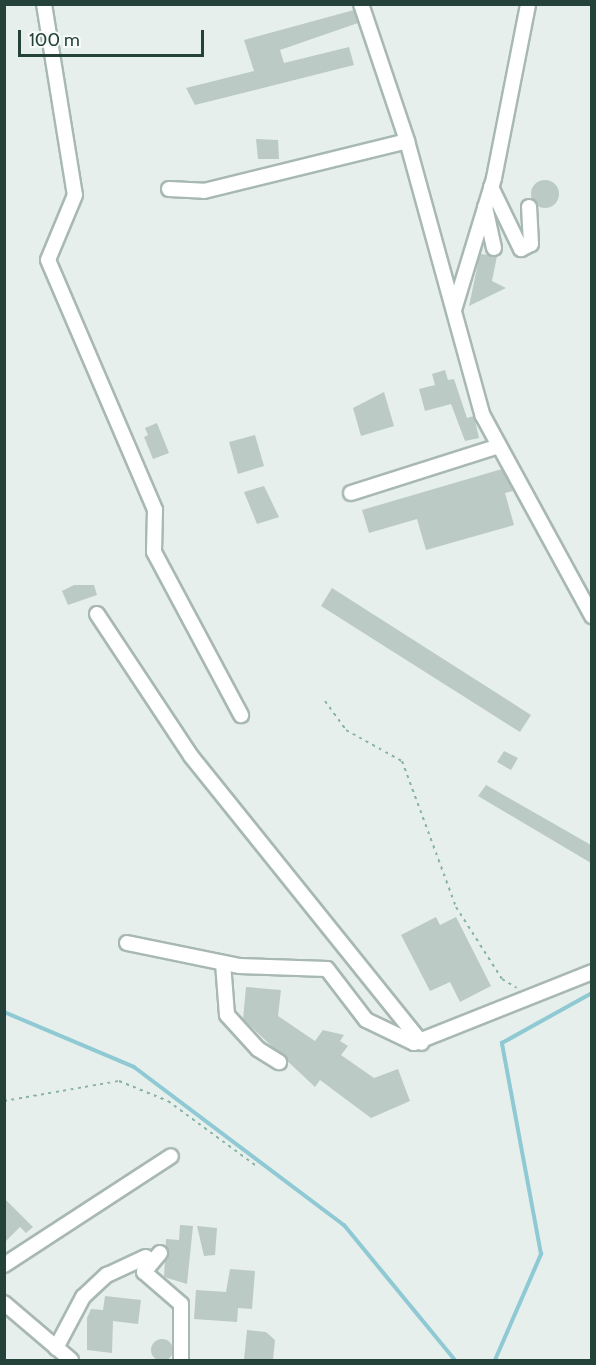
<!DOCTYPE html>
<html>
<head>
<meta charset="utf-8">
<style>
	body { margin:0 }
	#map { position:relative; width:596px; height:1365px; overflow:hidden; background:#e6efeb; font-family:Cabin,sans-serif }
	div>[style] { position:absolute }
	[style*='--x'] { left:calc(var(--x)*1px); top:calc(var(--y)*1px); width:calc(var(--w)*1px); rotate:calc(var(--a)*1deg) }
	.stream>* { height:4px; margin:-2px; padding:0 2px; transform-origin:2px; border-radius:2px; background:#8ec9d4 }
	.building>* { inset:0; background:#bbcac4 }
	.round { border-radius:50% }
	.path>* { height:2px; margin-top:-1px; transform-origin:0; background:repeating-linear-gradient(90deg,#86b3a5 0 3px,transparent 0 7.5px) }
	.roads { filter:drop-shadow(2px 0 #a8b8b2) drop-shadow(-2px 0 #a8b8b2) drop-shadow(0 2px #a8b8b2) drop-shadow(0 -2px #a8b8b2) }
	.minor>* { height:14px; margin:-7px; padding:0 7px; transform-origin:7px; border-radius:7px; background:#fff }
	span { translate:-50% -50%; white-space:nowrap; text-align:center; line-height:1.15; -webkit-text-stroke:6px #f7fbf9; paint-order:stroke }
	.frame { position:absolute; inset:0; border:6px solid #24423a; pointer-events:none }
	.scale { position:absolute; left:18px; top:30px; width:186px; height:27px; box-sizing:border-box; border:3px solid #24423a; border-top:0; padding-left:8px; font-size:18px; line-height:21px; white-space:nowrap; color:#24423a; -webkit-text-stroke:4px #f7fbf9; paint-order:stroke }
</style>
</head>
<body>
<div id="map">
	<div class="stream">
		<i style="--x:4;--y:1012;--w:141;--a:22.9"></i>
		<i style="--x:134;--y:1067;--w:263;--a:37"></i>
		<i style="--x:344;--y:1225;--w:175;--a:50.6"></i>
		<i style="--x:495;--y:1360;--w:116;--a:-66.5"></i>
		<i style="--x:541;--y:1254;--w:215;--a:-100.5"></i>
		<i style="--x:502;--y:1043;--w:103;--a:-29.1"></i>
	</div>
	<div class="building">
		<i style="clip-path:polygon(354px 10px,358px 23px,280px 50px,284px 63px,349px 47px,354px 65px,195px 105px,186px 88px,254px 71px,244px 40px)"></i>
		<i style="clip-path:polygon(256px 139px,278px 140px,279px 159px,258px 159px)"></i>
		<i class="round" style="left:531px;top:180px;width:28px;height:28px"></i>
		<i style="clip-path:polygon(480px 254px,497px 256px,492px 281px,506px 288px,469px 306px)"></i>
		<i style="clip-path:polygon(445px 370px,448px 380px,454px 379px,467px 418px,474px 416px,479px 438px,465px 441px,451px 404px,425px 411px,419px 389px,435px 385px,432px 374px)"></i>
		<i style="clip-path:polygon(384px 392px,394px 426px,361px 436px,353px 408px)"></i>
		<i style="clip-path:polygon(157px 423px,169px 453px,153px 459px,144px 437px,148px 435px,145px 428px)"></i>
		<i style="clip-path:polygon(255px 435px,264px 466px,238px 474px,229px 442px)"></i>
		<i style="clip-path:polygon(502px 469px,513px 491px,505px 493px,514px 525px,426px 550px,417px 519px,369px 533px,362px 510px)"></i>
		<i style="clip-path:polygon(264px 486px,279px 517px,257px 524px,244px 492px)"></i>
		<i style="clip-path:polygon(74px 585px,94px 585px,97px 595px,68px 605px,62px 591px)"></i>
		<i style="clip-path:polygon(332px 588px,531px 715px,520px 732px,321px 606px)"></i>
		<i style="clip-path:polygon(504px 751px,518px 758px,511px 770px,497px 762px)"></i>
		<i style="clip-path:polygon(486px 785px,591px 845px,591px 863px,478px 796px)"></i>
		<i style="clip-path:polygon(436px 917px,440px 925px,456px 917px,491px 986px,460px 1002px,450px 982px,430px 991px,401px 935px)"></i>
		<i style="clip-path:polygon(246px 987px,281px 990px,278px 1016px,315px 1041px,323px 1030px,344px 1035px,340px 1041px,348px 1046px,341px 1055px,374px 1078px,398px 1069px,410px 1101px,371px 1118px,320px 1080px,315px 1087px,243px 1019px)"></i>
		<i style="clip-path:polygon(4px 1198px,33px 1227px,26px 1233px,20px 1227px,4px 1243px)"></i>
		<i style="clip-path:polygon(180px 1225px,193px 1226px,187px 1284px,164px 1277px,166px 1239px,179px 1240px)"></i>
		<i style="clip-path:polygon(197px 1226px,217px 1228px,215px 1255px,204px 1256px)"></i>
		<i style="clip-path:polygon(230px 1269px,255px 1271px,252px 1309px,238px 1308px,237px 1322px,194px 1319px,196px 1290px,226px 1292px)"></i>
		<i style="clip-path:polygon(105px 1296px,141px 1300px,138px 1324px,113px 1321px,112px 1353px,87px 1350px,87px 1318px,91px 1309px,103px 1310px)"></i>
		<i style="clip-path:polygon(247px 1330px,266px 1332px,275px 1340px,273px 1360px,244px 1360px)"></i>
		<i class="round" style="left:151px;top:1339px;width:22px;height:22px"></i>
	</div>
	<div class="path">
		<i style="--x:325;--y:701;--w:36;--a:54"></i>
		<i style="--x:346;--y:730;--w:64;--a:29"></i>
		<i style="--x:402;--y:761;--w:156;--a:69.7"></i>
		<i style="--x:456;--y:907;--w:85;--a:57.4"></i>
		<i style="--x:502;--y:979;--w:17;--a:31"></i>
		<i style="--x:4;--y:1101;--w:117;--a:-9.9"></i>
		<i style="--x:119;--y:1081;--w:53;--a:22.2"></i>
		<i style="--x:168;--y:1101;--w:108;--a:36.3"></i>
	</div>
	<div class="roads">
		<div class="minor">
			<i style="--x:44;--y:4;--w:193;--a:80.8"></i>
			<i style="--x:75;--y:195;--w:70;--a:112.6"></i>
			<i style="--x:48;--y:260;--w:272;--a:66.8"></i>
			<i style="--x:155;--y:510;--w:42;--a:91.4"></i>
			<i style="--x:154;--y:552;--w:185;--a:61.9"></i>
			<i style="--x:361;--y:4;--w:145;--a:71.4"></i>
			<i style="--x:407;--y:141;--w:285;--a:74.6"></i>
			<i style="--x:483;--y:416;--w:228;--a:61.4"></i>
			<i style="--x:491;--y:187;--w:69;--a:64.2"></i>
			<i style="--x:521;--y:249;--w:11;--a:-27"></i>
			<i style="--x:531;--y:244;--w:37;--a:-93"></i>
			<i style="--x:169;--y:189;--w:35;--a:3"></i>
			<i style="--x:204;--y:191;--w:209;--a:-13.8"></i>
			<i style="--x:485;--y:207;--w:42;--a:77.6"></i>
			<i style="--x:454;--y:310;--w:138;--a:-73.1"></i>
			<i style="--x:494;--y:178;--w:177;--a:-78.9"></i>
			<i style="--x:351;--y:493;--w:152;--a:-17.6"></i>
			<i style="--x:97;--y:614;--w:170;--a:56.5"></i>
			<i style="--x:191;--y:756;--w:368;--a:51.2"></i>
			<i style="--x:127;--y:943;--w:114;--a:11.6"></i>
			<i style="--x:239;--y:966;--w:88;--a:2"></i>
			<i style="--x:327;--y:969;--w:64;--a:52.6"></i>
			<i style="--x:366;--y:1020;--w:53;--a:25.6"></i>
			<i style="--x:414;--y:1043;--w:192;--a:-21.7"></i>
			<i style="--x:223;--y:963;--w:52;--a:85.6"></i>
			<i style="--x:227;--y:1015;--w:46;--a:47.6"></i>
			<i style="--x:258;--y:1049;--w:25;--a:32"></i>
			<i style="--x:160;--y:1253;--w:25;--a:130"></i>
			<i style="--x:144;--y:1272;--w:49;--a:40.9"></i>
			<i style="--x:181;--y:1304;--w:56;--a:90"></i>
			<i style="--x:4;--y:1265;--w:199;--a:-33.1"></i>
			<i style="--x:4;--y:1303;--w:88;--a:40.4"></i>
			<i style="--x:56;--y:1348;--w:58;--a:-62.1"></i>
			<i style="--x:83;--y:1297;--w:33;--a:-43"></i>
			<i style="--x:107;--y:1275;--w:43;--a:-24.8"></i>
		</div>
	</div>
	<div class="frame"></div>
	<div class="scale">100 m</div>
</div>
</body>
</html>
